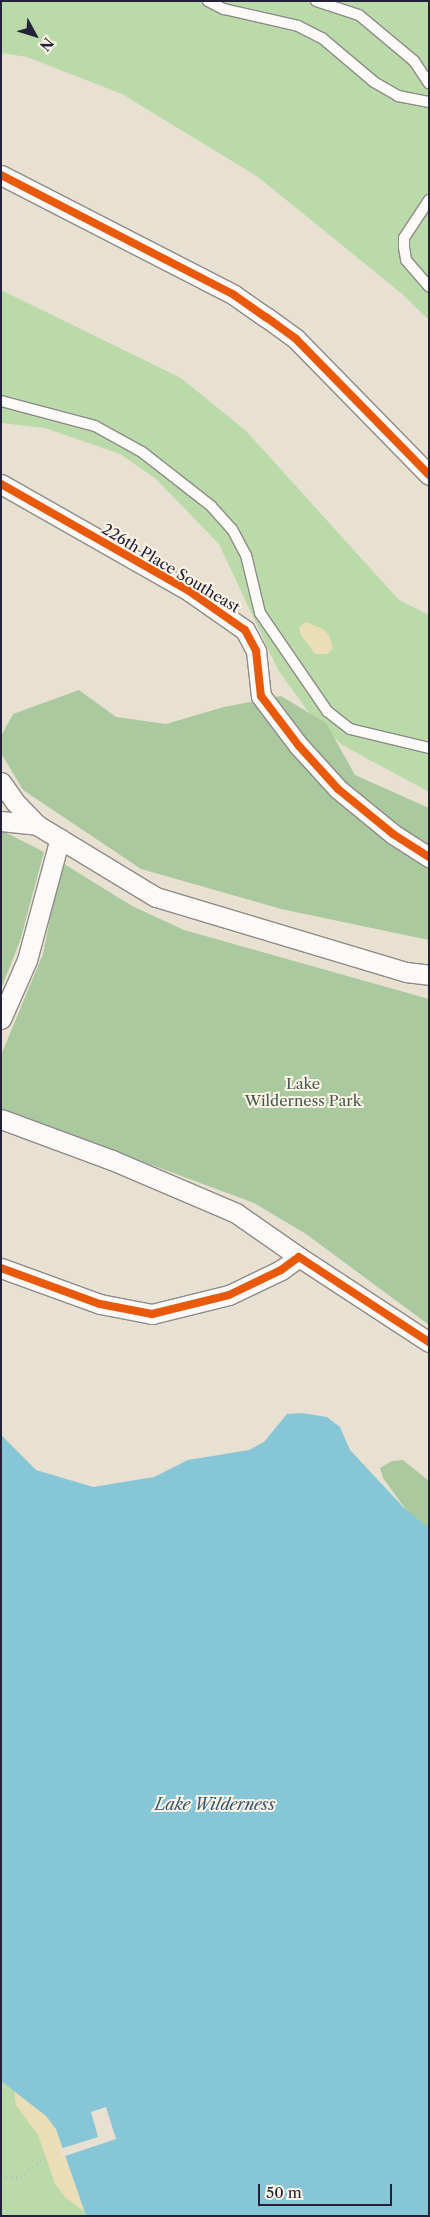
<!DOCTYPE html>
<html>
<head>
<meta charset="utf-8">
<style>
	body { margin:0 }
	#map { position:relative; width:430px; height:2217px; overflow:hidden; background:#e8e1d1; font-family:"Libre Caslon Text",serif }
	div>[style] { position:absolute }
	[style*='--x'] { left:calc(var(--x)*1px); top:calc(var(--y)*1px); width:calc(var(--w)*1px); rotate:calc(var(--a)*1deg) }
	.green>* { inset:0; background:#bbdaaa }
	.forest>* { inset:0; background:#abc99f }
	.sand>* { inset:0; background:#ebddb5 }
	.water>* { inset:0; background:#86c6d7 }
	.pier>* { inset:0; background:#e8e1d1 }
	.path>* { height:3px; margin-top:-1.5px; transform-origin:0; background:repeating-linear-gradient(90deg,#bdbbbb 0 1px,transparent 0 5px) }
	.roads { filter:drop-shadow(1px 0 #8e8b87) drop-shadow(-1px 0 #8e8b87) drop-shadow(0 1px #8e8b87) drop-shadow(0 -1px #8e8b87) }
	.lane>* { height:10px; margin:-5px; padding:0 5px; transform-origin:5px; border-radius:5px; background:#fcfaf8 }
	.street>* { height:19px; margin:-9.5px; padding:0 9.5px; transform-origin:9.5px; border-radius:9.5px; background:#fcfaf8 }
	.cycleway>* { height:8px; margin:-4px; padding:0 4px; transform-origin:4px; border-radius:4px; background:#e8590c }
	span { translate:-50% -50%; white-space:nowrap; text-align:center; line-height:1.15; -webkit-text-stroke:4px #fcf5e5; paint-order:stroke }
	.street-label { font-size:15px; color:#22223b }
	.park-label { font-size:15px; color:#455853 }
	.water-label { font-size:16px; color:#365773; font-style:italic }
	.frame { position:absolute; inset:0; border:2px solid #22223b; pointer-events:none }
	.north { position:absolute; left:10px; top:10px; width:50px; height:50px; -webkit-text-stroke:4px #fcf5e5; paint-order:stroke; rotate:129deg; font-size:14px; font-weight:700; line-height:20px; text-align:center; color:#22223b }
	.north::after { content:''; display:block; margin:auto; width:18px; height:22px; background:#22223b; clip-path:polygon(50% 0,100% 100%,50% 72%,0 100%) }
	.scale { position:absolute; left:258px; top:2184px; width:134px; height:22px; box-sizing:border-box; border:2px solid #22223b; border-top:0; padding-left:6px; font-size:15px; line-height:18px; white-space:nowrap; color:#22223b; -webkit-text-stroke:4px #fcf5e5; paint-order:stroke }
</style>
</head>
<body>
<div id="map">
	<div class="green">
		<i style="clip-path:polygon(1px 1px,429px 1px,429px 320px,401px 293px,258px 177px,122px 94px,27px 57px,1px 53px)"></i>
		<i style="clip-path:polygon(1px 290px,181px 378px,246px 431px,399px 600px,429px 615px,429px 792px,342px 745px,310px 714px,278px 670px,219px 544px,155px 478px,120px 454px,45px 428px,1px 423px)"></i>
		<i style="clip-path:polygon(1px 2081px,46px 2116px,86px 2216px,1px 2216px)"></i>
	</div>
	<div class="forest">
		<i style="clip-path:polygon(79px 690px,116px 717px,166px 724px,224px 707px,281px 696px,326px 723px,355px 775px,429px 808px,429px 940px,281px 909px,141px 869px,23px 790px,1px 753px,1px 736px,13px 714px)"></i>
		<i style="clip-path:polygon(1px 830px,44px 852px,20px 941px,1px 989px)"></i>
		<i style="clip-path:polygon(61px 862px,132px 906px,184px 930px,429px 999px,429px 1325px,306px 1234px,254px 1203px,1px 1109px,1px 1055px,43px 954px)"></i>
		<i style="clip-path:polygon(403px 1460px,429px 1481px,429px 1528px,409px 1514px,383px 1478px,380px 1468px,392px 1461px)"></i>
	</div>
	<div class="sand">
		<i style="clip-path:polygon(306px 622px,323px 629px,329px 635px,333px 648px,328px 654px,315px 654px,301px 635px,299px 627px)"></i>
		<i style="clip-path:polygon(14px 2089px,46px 2116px,56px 2129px,85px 2212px,65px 2197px,55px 2184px,38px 2135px,16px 2105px)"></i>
	</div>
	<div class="water">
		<i style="clip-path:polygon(302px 1413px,327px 1417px,340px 1427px,350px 1450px,406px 1510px,429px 1528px,429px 2216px,86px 2216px,56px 2129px,46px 2116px,1px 2081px,1px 1435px,36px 1470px,93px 1487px,154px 1477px,188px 1460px,249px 1450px,264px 1442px,287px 1414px)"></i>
	</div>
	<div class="pier">
		<i style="clip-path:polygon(106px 2107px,116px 2139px,62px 2157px,60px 2149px,98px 2137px,91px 2112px)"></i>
	</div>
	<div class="path">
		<i style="--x:1;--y:2177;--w:20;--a:0"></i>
		<i style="--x:21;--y:2177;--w:31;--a:-38"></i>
	</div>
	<div class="roads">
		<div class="lane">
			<i style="--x:208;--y:1;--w:18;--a:27"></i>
			<i style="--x:224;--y:9;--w:76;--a:12.9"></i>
			<i style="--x:298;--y:26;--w:27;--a:27"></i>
			<i style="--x:322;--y:38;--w:68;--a:40.2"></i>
			<i style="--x:374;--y:82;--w:28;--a:30"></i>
			<i style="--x:398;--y:96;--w:32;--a:11"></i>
			<i style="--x:316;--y:1;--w:45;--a:18"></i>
			<i style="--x:359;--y:15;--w:72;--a:39.9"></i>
			<i style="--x:414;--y:61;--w:27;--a:56"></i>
			<i style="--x:429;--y:200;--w:45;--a:123.3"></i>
			<i style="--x:404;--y:238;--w:9;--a:90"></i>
			<i style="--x:404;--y:247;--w:13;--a:81"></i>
			<i style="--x:406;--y:260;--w:35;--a:49"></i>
			<i style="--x:1;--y:401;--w:97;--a:14.9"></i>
			<i style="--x:95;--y:426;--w:54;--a:29"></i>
			<i style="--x:142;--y:452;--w:88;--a:38"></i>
			<i style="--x:211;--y:506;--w:31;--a:48"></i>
			<i style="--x:232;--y:529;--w:30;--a:62"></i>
			<i style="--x:246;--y:555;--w:60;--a:76.4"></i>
			<i style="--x:260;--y:613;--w:119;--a:55.6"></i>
			<i style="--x:327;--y:711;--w:29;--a:38"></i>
			<i style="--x:350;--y:729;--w:81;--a:13.5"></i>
		</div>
		<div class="street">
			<i style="--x:1;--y:175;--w:262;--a:27.2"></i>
			<i style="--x:234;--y:295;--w:39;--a:35"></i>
			<i style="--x:266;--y:317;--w:37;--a:36"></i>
			<i style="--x:296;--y:339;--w:190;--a:45.6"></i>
			<i style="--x:1;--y:484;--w:216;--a:29.6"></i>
			<i style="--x:189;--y:591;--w:68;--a:34.9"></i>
			<i style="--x:245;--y:630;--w:24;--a:62"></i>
			<i style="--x:256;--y:651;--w:45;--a:83.7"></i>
			<i style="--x:261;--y:696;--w:63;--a:52.8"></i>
			<i style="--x:299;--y:746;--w:58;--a:47.8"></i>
			<i style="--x:338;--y:789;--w:71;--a:39.3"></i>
			<i style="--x:393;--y:834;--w:43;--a:32.6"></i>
			<i style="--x:1;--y:782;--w:24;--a:55"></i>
			<i style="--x:15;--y:802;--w:32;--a:46"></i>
			<i style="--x:1;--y:821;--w:36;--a:6"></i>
			<i style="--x:37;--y:825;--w:139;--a:31.2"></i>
			<i style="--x:156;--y:897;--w:261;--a:16.7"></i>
			<i style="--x:406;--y:972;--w:23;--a:7"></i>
			<i style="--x:1;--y:1019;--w:64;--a:-66.2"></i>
			<i style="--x:27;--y:960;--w:126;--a:-74.9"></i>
			<i style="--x:1;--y:1119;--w:118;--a:20.3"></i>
			<i style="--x:112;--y:1160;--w:135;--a:23.1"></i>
			<i style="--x:236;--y:1213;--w:77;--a:34.9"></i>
			<i style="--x:1;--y:1268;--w:105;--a:20"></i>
			<i style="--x:100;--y:1304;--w:53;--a:10.9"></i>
			<i style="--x:152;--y:1314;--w:79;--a:-13.9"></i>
			<i style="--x:229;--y:1295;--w:58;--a:-25.7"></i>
			<i style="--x:281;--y:1270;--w:22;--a:-36"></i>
			<i style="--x:299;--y:1257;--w:155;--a:33.2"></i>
		</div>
	</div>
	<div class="cycleway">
		<i style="--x:1;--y:175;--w:262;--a:27.2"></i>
		<i style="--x:234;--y:295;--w:39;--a:35"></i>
		<i style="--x:266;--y:317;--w:37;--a:36"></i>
		<i style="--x:296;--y:339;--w:190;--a:45.6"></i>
		<i style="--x:1;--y:484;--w:216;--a:29.6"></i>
		<i style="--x:189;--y:591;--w:68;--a:34.9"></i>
		<i style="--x:245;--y:630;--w:24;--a:62"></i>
		<i style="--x:256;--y:651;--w:45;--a:83.7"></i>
		<i style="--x:261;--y:696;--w:63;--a:52.8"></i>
		<i style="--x:299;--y:746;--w:58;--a:47.8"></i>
		<i style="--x:338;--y:789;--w:71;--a:39.3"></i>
		<i style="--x:393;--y:834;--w:43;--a:32.6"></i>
		<i style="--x:1;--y:1268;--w:105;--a:20"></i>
		<i style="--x:100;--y:1304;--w:53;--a:10.9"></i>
		<i style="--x:152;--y:1314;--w:79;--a:-13.9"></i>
		<i style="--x:229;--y:1295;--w:58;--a:-25.7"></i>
		<i style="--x:281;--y:1270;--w:22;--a:-36"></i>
		<i style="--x:299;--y:1257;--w:155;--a:33.2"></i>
	</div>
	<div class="street-label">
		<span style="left:171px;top:568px;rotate:31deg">226th Place Southeast</span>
	</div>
	<div class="park-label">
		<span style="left:303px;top:1092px">Lake<br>Wilderness Park</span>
	</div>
	<div class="water-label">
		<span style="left:215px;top:1804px">Lake Wilderness</span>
	</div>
	<div class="frame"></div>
	<div class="north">N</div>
	<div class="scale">50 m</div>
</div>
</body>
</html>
